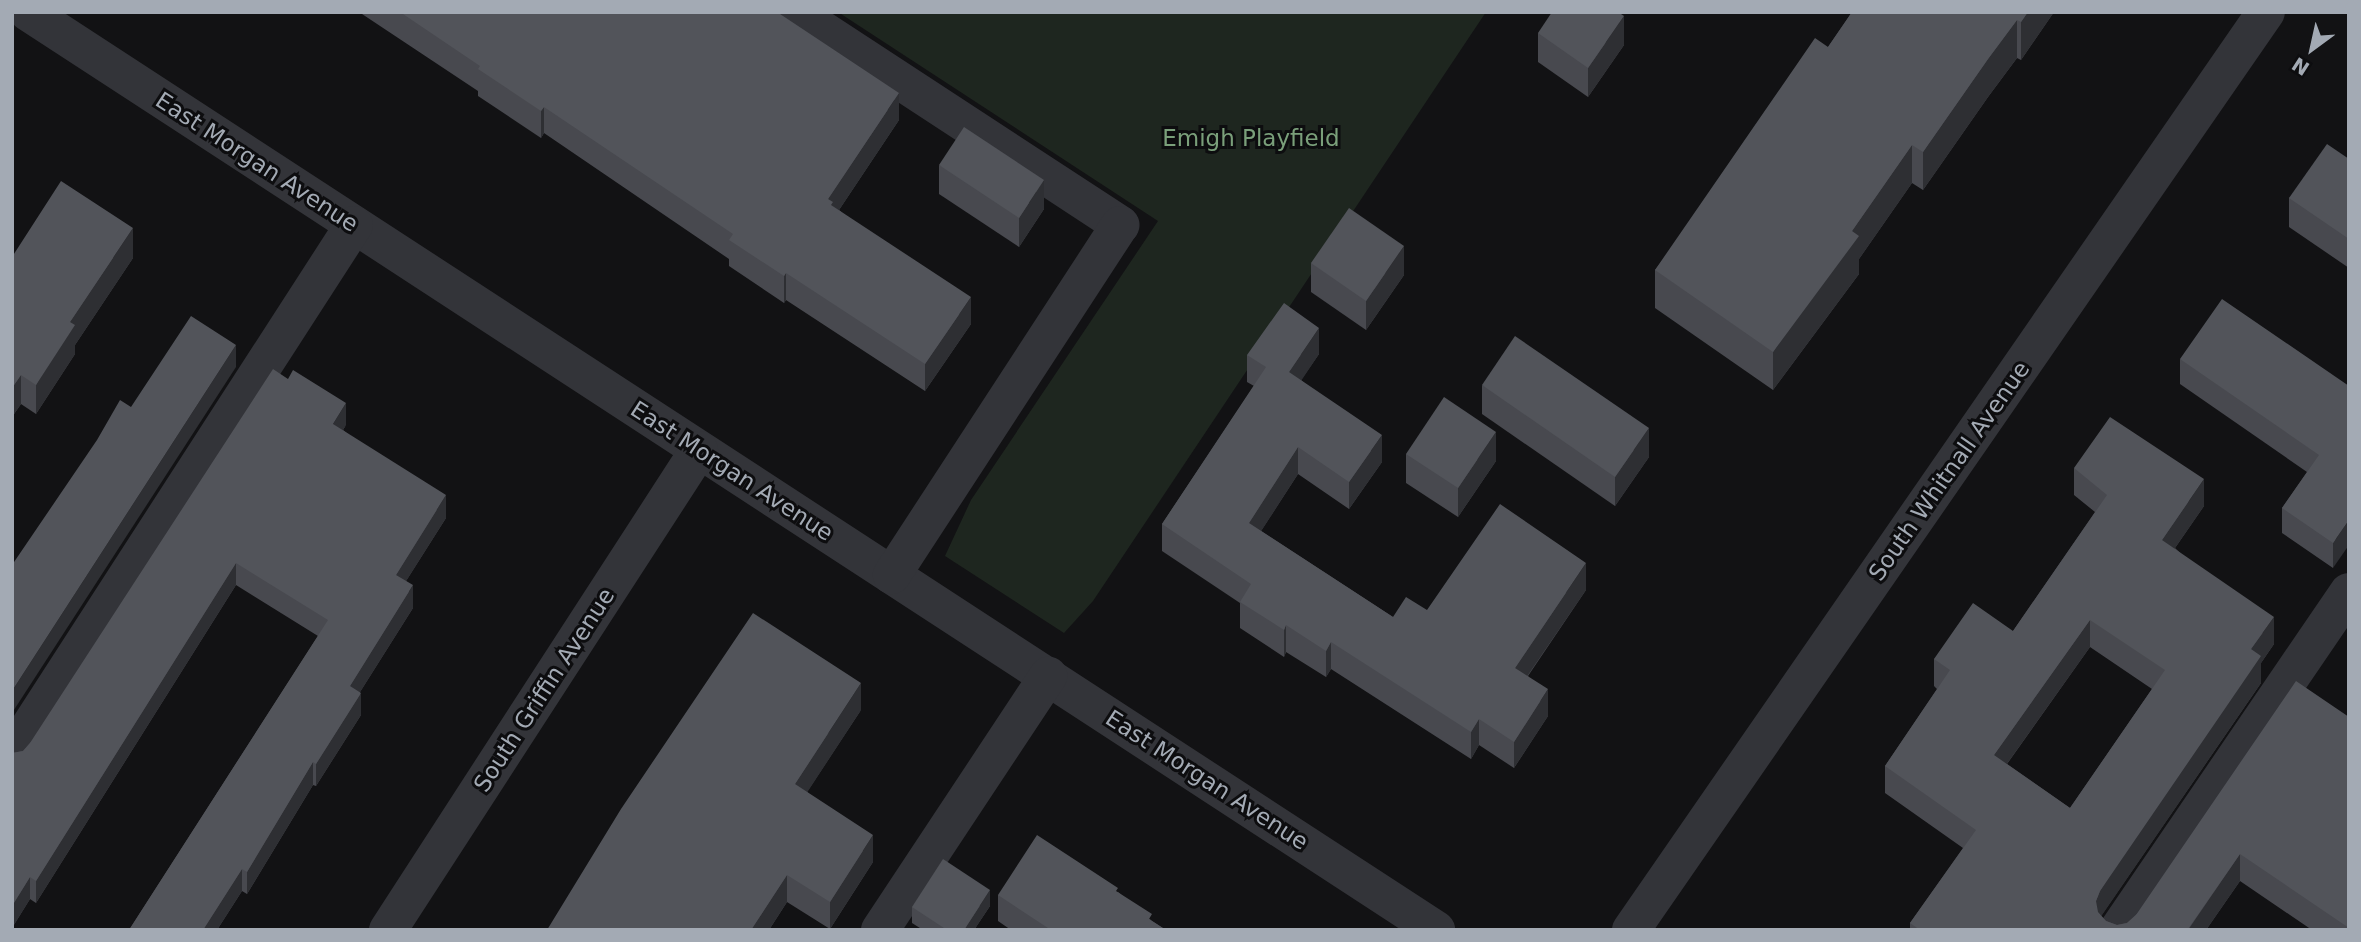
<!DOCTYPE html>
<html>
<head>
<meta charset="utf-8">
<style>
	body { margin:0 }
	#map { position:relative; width:2361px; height:942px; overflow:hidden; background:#121214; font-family:"DejaVu Sans",sans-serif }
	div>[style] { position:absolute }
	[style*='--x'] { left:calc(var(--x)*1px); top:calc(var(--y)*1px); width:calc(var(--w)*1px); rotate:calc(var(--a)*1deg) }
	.green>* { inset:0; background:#1e261f }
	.minor>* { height:38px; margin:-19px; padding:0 19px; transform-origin:19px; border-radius:19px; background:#333439 }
	.wall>* { inset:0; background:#48494f }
	.shaded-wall>* { inset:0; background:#2e2f33 }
	.building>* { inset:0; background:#52545a }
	span { translate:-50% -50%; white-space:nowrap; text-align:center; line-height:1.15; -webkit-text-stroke:6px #0d0d0f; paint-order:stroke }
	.park-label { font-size:23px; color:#7a9f7a }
	.street-label { font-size:23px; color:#a3aab4 }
	.frame { position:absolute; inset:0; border:14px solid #a3aab4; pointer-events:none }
	.north { position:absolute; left:2277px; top:14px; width:70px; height:70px; -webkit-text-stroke:5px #0d0d0f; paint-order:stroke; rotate:213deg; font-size:19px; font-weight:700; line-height:28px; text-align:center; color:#a3aab4 }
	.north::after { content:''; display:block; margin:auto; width:24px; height:32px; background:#a3aab4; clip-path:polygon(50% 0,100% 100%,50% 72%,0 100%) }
</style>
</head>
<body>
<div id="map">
	<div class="green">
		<i style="clip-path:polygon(838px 12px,1486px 12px,1093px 601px,1064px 633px,945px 556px,971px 500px,1158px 221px)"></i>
	</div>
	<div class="minor">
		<i style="--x:28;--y:12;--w:1681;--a:33.1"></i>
		<i style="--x:795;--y:12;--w:389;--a:33.2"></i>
		<i style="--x:1120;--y:225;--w:418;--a:123.1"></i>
		<i style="--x:12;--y:754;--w:630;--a:-57.12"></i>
		<i style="--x:388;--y:930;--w:572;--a:-57.06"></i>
		<i style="--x:880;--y:930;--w:305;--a:-56.5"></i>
		<i style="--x:1631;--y:930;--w:1116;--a:-55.33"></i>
		<i style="--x:2118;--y:930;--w:409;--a:-55.7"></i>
	</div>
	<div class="wall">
		<i style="clip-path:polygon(359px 12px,777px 12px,899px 120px,839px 210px,971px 324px,925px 391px,786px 300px,784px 303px,729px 266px,729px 259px,544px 133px,541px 138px,478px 96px,478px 91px)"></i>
		<i style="clip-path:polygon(1852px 12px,2054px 12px,2021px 60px,2017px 58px,1988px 97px,1923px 190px,1912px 183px,1859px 259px,1859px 274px,1773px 390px,1655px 308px,1655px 270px,1828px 47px)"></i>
		<i style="clip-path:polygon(1538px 33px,1624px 45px,1588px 97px,1538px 62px)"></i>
		<i style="clip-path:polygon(2349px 159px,2349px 268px,2289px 227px,2289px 198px)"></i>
		<i style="clip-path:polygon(939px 165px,1044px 209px,1019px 247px,939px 194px)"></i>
		<i style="clip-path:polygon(12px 257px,133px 258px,75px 345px,75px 354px,36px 414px,21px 404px,12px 417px)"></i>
		<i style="clip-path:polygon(1311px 263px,1404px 275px,1366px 330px,1311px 292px)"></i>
		<i style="clip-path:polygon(1319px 354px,1301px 380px,1382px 462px,1349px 509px,1298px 474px,1261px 531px,1393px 617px,1427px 610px,1586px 590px,1528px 676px,1548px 716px,1514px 768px,1479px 745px,1471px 759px,1331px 669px,1326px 677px,1286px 652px,1284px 657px,1240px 628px,1240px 603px,1162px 551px,1162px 524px,1254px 386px,1247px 382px,1247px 355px)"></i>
		<i style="clip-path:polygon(2180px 359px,2349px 386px,2333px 568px,2282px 533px,2282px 508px,2307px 472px,2180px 384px)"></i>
		<i style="clip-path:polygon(1482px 385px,1649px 457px,1615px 506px,1482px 414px)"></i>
		<i style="clip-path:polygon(346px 425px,343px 430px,446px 518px,406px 581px,413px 608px,360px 692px,361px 715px,316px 786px,313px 785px,247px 894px,242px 891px,217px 930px,129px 930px,318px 636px,236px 585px,36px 903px,30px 899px,12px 928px,12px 753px,23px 751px,30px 743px)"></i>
		<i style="clip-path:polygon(1406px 454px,1496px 461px,1458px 517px,1406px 483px)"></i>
		<i style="clip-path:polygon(evenodd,2074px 468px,2204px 506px,2175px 548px,2274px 644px,2261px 663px,2261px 683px,2101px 916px,2106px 921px,2117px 925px,2127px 923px,2349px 717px,2349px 930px,2312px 930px,2240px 881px,2206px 930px,1910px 930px,1910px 923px,1963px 848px,1885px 793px,1885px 766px,1937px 689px,1934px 686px,1934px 659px,2013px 631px,2095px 512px,2074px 495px,2074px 468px,2090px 647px,2152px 689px,2070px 808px,2007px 764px,2090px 647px)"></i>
		<i style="clip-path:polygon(861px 710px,807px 792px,873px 862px,830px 929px,787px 902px,769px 930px,547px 930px)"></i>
		<i style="clip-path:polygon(1118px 892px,1152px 921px,1166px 930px,1011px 930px,998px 921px,998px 895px)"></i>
		<i style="clip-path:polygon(990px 906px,974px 930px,923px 930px,912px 923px,912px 907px)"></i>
	</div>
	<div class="shaded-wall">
		<i style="clip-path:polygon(2028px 12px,2054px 12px,2021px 60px,2021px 22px)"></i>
		<i style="clip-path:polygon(1624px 16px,1624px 45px,1588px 97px,1588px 68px)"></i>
		<i style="clip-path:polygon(2017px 20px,2017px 58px,1988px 97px,1923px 190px,1923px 152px,1988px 59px)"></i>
		<i style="clip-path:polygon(899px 93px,899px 120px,833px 219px,828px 199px)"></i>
		<i style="clip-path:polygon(544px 107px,544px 133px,541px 138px,541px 111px)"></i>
		<i style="clip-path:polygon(1912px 145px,1912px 183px,1859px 259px,1859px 274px,1773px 390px,1773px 352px,1852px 231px)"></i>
		<i style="clip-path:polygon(1044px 180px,1044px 209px,1019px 247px,1019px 218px)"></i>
		<i style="clip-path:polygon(133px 228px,133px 258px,75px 345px,75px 354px,36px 414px,36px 385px,70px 322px)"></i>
		<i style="clip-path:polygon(1404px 246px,1404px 275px,1366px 330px,1366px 301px)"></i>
		<i style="clip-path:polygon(786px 273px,786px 300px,784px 303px,784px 276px)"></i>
		<i style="clip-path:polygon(971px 297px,971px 324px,925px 391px,925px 364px)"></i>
		<i style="clip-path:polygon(1319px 328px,1319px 354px,1289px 399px,1289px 372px)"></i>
		<i style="clip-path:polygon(236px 345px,236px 367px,12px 713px,12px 691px)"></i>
		<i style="clip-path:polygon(21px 375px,21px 404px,12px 417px,12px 388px)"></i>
		<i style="clip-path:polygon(346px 403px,346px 425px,333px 446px,333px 424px)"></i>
		<i style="clip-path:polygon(1649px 428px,1649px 457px,1615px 506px,1615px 477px)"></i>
		<i style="clip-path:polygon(1496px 432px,1496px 461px,1458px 517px,1458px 488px)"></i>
		<i style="clip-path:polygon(1382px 435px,1382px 462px,1349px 509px,1349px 482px)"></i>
		<i style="clip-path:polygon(1298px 447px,1298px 474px,1249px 550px,1249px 523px)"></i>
		<i style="clip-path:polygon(2204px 479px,2204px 506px,2162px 567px,2162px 540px)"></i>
		<i style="clip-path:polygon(446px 495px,446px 518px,396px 597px,396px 575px)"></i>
		<i style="clip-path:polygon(2349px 520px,2349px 545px,2333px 568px,2333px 543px)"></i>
		<i style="clip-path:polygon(236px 563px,236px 585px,36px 903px,36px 881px)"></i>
		<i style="clip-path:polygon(1586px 563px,1586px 590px,1515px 694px,1515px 668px)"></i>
		<i style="clip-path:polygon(413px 585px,413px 608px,350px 708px,350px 686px)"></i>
		<i style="clip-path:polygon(2274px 617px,2274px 644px,2261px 663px,2261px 683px,2100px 918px,2096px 928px,2096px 901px,2100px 891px,2251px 649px)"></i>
		<i style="clip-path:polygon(2090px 620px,2090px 647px,1994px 782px,1994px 755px)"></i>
		<i style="clip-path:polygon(1286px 625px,1286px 652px,1284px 657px,1284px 630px)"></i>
		<i style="clip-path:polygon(1331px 642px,1331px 669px,1326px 677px,1326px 651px)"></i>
		<i style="clip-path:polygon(861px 683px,861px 710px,795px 811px,795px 784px)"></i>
		<i style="clip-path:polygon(1548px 689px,1548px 716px,1514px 768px,1514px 742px)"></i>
		<i style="clip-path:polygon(361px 693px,361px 715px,316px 786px,316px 764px)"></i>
		<i style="clip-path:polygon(1479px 719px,1479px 745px,1471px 759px,1471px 732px)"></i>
		<i style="clip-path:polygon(313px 762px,313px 785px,247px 894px,247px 872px)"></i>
		<i style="clip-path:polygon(873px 835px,873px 862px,830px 929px,830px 902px)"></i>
		<i style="clip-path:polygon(2240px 854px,2240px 881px,2206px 930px,2188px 930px)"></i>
		<i style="clip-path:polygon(242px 869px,242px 891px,217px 930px,203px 930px)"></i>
		<i style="clip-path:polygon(787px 875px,787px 902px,769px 930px,751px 930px)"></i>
		<i style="clip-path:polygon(30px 877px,30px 899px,12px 928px,12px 906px)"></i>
		<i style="clip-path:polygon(990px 890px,990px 906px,974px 930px,964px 930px)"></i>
	</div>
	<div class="building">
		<i style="clip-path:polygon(400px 12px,777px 12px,899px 93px,828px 199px,833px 202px,831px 205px,971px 297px,925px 364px,786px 273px,784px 276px,729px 240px,733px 234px,544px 107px,541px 111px,478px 69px,480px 66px)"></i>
		<i style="clip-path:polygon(1552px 12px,1618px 12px,1624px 16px,1588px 68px,1538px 33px)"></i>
		<i style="clip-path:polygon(1852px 12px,2028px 12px,2021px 22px,2017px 20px,1988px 59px,1923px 152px,1912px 145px,1852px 231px,1859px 236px,1773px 352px,1655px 270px,1815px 38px,1828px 47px)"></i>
		<i style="clip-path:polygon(964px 127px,1044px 180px,1019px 218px,939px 165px)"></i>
		<i style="clip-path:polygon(2327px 144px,2349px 159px,2349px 239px,2289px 198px)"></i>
		<i style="clip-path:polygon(61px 181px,133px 228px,70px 322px,75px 325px,36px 385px,21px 375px,12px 388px,12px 257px)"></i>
		<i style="clip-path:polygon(1349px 208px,1404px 246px,1366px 301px,1311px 263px)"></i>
		<i style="clip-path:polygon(2222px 299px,2349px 386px,2349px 520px,2333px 543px,2282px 508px,2319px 455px,2180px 359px)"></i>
		<i style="clip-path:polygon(1284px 303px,1319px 328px,1289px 372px,1382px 435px,1349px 482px,1298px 447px,1249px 523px,1393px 617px,1406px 597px,1427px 610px,1500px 504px,1586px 563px,1515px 668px,1548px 689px,1514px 742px,1479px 719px,1471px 732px,1331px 642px,1326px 651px,1286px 625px,1284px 630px,1240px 602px,1251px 584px,1162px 524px,1266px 367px,1247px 355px)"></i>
		<i style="clip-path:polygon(191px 316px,236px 345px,12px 691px,12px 565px,97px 440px,120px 400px,131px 407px)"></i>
		<i style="clip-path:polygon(1515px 336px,1649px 428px,1615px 477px,1482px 385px)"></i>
		<i style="clip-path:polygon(273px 369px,288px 379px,293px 370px,346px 403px,333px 424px,446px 495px,396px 575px,413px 585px,350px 686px,361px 693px,316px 764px,313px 762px,247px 872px,242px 869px,203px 930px,129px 930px,328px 620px,236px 563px,36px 881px,30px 877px,12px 906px,12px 753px,23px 751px,30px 743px)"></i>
		<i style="clip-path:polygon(1444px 397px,1496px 432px,1458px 488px,1406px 454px)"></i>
		<i style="clip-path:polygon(evenodd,2110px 417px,2204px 479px,2162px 540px,2274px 617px,2251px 649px,2261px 656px,2100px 891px,2096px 901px,2098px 912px,2106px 921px,2117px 925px,2127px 923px,2136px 915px,2296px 681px,2349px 717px,2349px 928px,2240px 854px,2188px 929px,2189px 930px,1920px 930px,1910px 923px,1976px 830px,1885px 766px,1950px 670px,1934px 659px,1973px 603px,2013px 631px,2107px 495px,2074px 468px,2110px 417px,2090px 620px,2165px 670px,2070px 808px,1994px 755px,2090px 620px)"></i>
		<i style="clip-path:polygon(753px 613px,861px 683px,795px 784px,873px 835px,830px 902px,787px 875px,751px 930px,547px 930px,621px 809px)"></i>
		<i style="clip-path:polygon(1037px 835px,1118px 888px,1116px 891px,1152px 914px,1149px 919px,1166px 930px,1051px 930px,998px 895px)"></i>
		<i style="clip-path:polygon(943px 859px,990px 890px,964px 930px,947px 930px,912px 907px)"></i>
	</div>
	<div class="park-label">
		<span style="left:1251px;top:138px">Emigh Playfield</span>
	</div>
	<div class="street-label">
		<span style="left:257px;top:162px;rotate:33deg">East Morgan Avenue</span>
		<span style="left:732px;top:471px;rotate:33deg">East Morgan Avenue</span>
		<span style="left:1949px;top:471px;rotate:-55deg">South Whitnall Avenue</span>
		<span style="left:544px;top:690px;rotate:-57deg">South Griffin Avenue</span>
		<span style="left:1207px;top:780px;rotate:33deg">East Morgan Avenue</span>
	</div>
	<div class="frame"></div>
	<div class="north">N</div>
</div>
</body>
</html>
